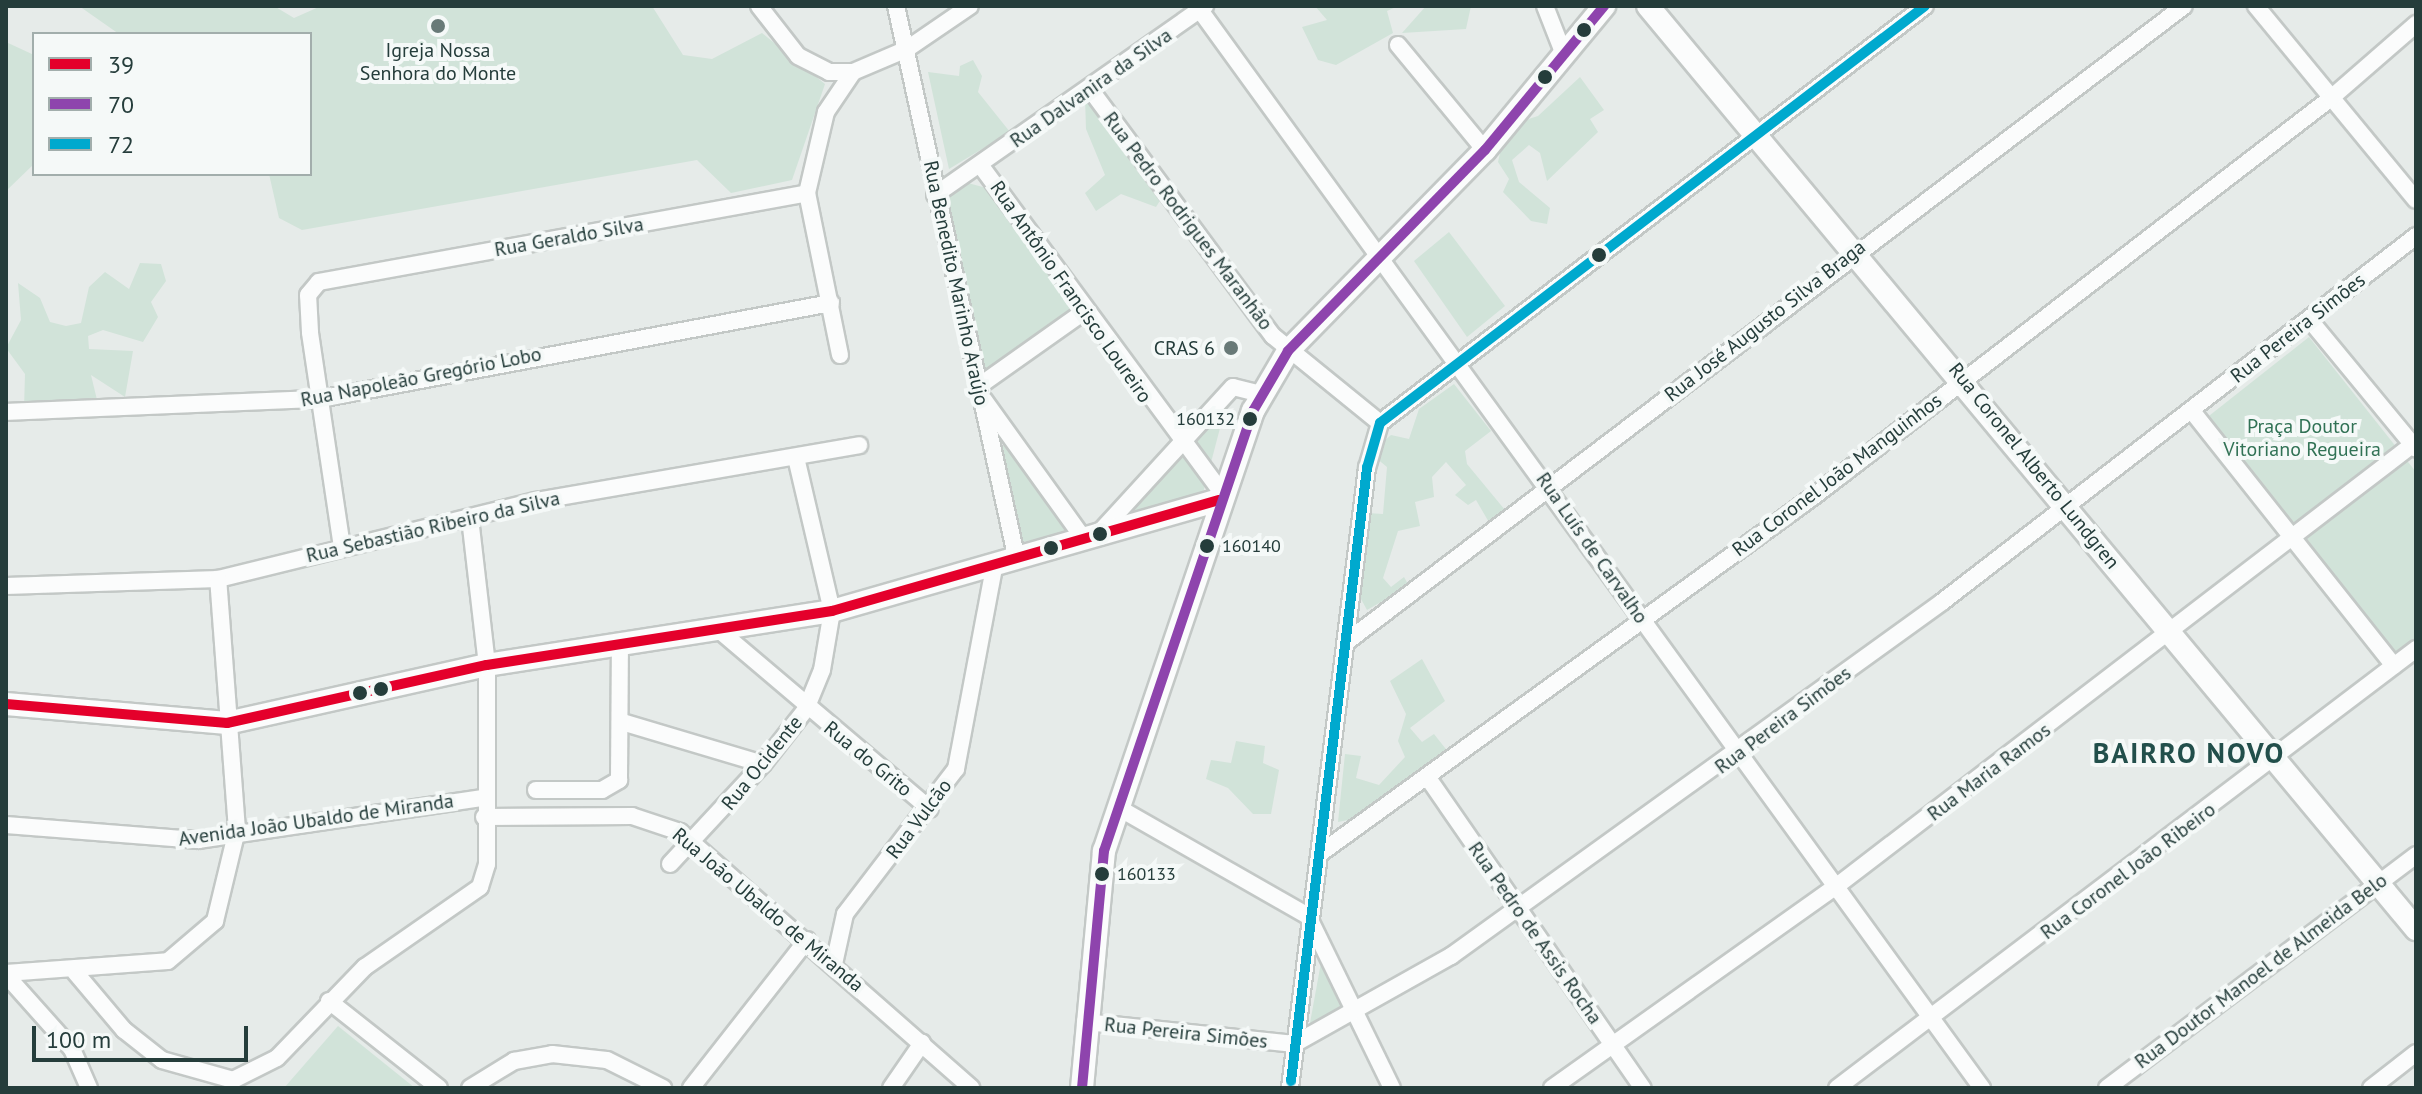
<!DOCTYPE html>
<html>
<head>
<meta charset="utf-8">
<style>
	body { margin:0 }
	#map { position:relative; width:2422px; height:1094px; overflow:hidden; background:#e6ebe9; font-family:"PT Sans",sans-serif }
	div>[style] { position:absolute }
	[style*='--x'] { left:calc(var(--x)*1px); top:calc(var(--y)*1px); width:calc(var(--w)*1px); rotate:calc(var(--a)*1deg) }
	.green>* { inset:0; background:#d1e3d9 }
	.roads { filter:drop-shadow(2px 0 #c3c8c6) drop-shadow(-2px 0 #c3c8c6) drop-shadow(0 2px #c3c8c6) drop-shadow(0 -2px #c3c8c6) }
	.street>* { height:16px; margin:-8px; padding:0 8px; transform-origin:8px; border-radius:8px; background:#fbfcfc }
	.secondary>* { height:22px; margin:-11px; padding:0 11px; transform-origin:11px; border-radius:11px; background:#fbfcfc }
	.bus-1>* { height:10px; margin:-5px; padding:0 5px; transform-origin:5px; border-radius:5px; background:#e4002b }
	.bus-2>* { height:10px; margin:-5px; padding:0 5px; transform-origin:5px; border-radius:5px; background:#8e44ad }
	.bus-3>* { height:10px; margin:-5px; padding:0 5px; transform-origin:5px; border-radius:5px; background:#00a9ce }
	.dots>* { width:22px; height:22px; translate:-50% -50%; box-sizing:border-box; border:4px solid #f5f9f8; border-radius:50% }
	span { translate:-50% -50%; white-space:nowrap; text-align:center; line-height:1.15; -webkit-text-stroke:8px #f5f9f8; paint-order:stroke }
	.bus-label { font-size:18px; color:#253d3b }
	.right { translate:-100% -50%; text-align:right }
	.left { translate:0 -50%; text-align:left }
	.poi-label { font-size:20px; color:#253d3b }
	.street-label { font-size:20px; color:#253d3b }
	.park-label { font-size:20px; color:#317255 }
	.district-label { font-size:28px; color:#224f4b; font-weight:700; letter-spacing:2px }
	.frame { position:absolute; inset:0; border:8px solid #253d3b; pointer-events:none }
	.legend { position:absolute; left:32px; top:32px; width:280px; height:144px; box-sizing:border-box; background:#f5f9f8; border:2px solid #a2aeac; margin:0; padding:10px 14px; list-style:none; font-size:24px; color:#253d3b }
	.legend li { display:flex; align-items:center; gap:16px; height:40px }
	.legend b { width:40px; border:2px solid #a2aeac }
	.scale { position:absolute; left:32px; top:1026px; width:216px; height:36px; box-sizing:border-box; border:4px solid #253d3b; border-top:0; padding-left:10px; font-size:24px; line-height:28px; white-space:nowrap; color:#253d3b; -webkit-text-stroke:6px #f5f9f8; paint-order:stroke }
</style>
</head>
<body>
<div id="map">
	<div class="green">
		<i style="clip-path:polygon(79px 6px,274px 6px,294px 18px,321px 6px,652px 6px,683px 55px,712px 59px,762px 33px,825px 84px,792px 180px,731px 193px,697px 160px,302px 230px,279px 218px,269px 174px,310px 174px,310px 34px,119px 34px)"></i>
		<i style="clip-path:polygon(1315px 6px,1398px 6px,1387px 11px,1393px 33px,1336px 65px,1318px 60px,1302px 27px,1327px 20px)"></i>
		<i style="clip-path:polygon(1426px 6px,1471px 6px,1466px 29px,1402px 33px)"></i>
		<i style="clip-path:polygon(6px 42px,34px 55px,34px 164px,6px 191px)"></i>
		<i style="clip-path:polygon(973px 60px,982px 76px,978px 92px,1010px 132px,949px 169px,928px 72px,959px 76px,960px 66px)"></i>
		<i style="clip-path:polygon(1580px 77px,1604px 110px,1590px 119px,1598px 132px,1547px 181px,1540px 153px,1529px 145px,1512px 160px,1519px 182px,1550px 208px,1547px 224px,1531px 221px,1503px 192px,1509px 179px,1498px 162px,1501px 149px,1522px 121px,1538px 116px)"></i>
		<i style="clip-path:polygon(1085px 98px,1161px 199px,1156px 207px,1121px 194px,1096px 211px,1085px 193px,1105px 175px,1086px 129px)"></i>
		<i style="clip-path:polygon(968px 183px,990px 189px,1074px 311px,986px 372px,946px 199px)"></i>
		<i style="clip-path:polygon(1449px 232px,1505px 306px,1467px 337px,1414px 261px)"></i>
		<i style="clip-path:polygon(140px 263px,161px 264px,166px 281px,151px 302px,158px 317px,143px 342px,103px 330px,88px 336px,89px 349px,133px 351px,125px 397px,91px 375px,98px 404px,24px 408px,25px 374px,6px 348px,21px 320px,18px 283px,40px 298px,50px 322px,66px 326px,81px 323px,89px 287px,105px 272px,129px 289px)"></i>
		<i style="clip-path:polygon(2309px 337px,2416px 472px,2416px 640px,2394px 657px,2200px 423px)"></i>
		<i style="clip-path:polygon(1454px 384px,1491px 431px,1465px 451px,1467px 464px,1505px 510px,1490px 524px,1476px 500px,1468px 505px,1455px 495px,1466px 485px,1446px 462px,1432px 477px,1434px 497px,1415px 502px,1420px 526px,1398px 531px,1383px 578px,1391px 587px,1404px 577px,1409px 586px,1367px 610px,1355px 588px,1367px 513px,1383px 514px,1387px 467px,1370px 453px,1391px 435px,1409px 439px,1419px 409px)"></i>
		<i style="clip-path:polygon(1225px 409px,1203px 493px,1120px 520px,1124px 514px)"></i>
		<i style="clip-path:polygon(1002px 445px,1008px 447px,1071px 530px,1020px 543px)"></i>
		<i style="clip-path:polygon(1422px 659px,1445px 701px,1410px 728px,1422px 742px,1434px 734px,1449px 753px,1353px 819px,1338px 822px,1345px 754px,1361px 756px,1356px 778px,1379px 785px,1405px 757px,1398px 741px,1406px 714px,1390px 681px)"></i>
		<i style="clip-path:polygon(1236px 741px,1265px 746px,1263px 763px,1279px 770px,1271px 814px,1253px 814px,1228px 788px,1206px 779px,1211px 760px,1231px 763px)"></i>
		<i style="clip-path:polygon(1324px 946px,1349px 1012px,1308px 1034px)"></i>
		<i style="clip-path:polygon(338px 1026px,415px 1088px,284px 1088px)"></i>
	</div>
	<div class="roads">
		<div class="street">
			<i style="--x:759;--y:6;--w:63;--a:52"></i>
			<i style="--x:798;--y:56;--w:35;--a:27"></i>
			<i style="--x:829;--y:72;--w:24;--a:0"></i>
			<i style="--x:853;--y:72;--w:59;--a:-23.1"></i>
			<i style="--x:907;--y:49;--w:76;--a:-34.3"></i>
			<i style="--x:896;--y:6;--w:567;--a:77.68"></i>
			<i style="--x:1197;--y:6;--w:1337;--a:54.04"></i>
			<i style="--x:1545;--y:6;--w:55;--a:68.6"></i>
			<i style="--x:2256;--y:6;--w:251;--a:50.5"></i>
			<i style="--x:1398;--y:45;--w:136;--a:50.4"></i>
			<i style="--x:1090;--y:89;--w:307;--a:53.5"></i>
			<i style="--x:1273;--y:336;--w:138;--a:39.1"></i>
			<i style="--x:981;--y:166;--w:406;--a:53.6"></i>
			<i style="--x:935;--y:195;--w:330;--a:-35"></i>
			<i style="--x:2309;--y:319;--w:168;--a:50.5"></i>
			<i style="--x:840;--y:355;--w:165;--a:-101.5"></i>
			<i style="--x:807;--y:193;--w:83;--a:-76.8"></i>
			<i style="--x:826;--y:112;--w:48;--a:-56"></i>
			<i style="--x:979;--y:386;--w:130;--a:-35.3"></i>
			<i style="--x:984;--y:400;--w:171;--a:54.3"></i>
			<i style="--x:2192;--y:411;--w:325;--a:51.6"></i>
			<i style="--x:6;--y:412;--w:313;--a:-2.4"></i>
			<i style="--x:319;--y:399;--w:521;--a:-10.62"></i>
			<i style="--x:1099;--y:533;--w:198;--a:-47.5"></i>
			<i style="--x:1233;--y:387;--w:30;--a:14"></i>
			<i style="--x:342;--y:547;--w:217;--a:-98.5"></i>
			<i style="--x:310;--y:332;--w:37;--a:-93"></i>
			<i style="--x:308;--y:295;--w:17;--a:-50"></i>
			<i style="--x:319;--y:282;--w:496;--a:-10.3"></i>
			<i style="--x:6;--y:586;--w:212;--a:-1.9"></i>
			<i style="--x:218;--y:579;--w:327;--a:-13.8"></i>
			<i style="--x:536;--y:501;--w:328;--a:-9.8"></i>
			<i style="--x:720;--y:631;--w:275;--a:40.3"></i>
			<i style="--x:1349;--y:640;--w:1048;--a:-37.21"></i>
			<i style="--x:622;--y:722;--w:147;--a:16.6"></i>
			<i style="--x:1428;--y:778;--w:377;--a:55.3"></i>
			<i style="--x:536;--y:790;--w:66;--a:0"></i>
			<i style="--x:602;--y:790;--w:20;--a:-30"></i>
			<i style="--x:619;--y:780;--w:132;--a:-89.6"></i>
			<i style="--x:1117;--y:807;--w:220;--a:29.7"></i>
			<i style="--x:1308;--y:916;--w:191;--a:64"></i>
			<i style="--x:484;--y:817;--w:148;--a:-0.4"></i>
			<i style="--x:632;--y:816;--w:51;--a:18.4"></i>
			<i style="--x:680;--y:832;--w:388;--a:41.3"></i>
			<i style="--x:6;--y:825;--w:193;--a:4.5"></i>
			<i style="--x:198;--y:840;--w:288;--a:-8.4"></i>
			<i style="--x:1322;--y:852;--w:607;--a:-35.89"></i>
			<i style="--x:1814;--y:496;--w:652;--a:-37.59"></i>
			<i style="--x:2331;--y:98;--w:113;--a:-41"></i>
			<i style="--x:670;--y:864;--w:137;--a:-47.1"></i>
			<i style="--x:763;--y:764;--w:70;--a:-52"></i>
			<i style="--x:806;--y:709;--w:42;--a:-67.7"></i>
			<i style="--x:822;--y:670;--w:60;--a:-80.4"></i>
			<i style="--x:832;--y:611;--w:157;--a:-103.2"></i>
			<i style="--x:834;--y:964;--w:51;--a:-77.6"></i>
			<i style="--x:845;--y:914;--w:183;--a:-52.6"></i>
			<i style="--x:956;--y:769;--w:206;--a:-79.3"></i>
			<i style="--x:75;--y:972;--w:76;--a:49.8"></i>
			<i style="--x:124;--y:1030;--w:48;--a:38.3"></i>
			<i style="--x:162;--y:1060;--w:74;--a:15.7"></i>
			<i style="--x:233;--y:1080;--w:49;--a:-26.6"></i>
			<i style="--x:277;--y:1058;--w:127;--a:-46"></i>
			<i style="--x:365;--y:967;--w:140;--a:-34.8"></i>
			<i style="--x:480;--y:887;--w:24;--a:-73"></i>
			<i style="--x:487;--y:864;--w:199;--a:-90"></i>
			<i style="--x:487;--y:665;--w:148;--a:-96.6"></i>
			<i style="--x:6;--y:973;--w:162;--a:-4.2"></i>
			<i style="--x:168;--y:961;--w:62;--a:-40.4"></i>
			<i style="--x:215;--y:921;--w:94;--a:-76.4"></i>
			<i style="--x:237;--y:830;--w:252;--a:-94.3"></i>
			<i style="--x:6;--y:975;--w:99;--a:48.3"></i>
			<i style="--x:72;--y:1049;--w:43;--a:66.4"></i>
			<i style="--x:329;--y:1001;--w:140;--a:38.3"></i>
			<i style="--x:1085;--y:1022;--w:210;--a:6"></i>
			<i style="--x:1294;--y:1044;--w:180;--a:-29.3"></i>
			<i style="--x:1451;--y:956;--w:605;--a:-35.79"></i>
			<i style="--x:1942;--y:602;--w:599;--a:-37.67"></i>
			<i style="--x:470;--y:1088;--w:52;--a:-31.5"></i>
			<i style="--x:514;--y:1061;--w:39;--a:-10"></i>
			<i style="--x:552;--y:1054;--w:55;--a:6.2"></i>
			<i style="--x:607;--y:1060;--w:63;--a:26.6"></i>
			<i style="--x:691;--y:1088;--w:188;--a:-51.9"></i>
			<i style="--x:891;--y:1088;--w:55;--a:-55.4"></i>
			<i style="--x:1290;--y:1088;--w:625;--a:-82.92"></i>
			<i style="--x:1367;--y:468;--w:47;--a:-73.9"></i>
			<i style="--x:1380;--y:423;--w:686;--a:-37.42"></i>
			<i style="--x:1552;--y:1088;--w:351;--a:-35.4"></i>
			<i style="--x:1838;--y:885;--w:728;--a:-37.47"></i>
			<i style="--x:1837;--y:1088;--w:727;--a:-37.17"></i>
			<i style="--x:2107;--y:1088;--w:387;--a:-37"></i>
			<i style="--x:2371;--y:1088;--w:57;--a:-37.9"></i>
		</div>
		<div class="secondary">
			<i style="--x:1648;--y:6;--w:1201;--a:50.24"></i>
			<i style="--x:6;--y:704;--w:222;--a:4.9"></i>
			<i style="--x:227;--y:723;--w:266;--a:-12.6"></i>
			<i style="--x:487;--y:665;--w:349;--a:-8.9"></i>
			<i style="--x:832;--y:611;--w:403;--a:-16"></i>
			<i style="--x:1082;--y:1088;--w:238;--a:-84.7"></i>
			<i style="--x:1104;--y:851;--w:465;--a:-71.3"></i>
			<i style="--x:1253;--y:411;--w:69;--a:-59.7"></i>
			<i style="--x:1288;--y:351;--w:281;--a:-45.6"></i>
			<i style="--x:1485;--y:150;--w:187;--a:-50.4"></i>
		</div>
	</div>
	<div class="bus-1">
		<i style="--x:6;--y:704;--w:222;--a:4.9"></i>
		<i style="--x:227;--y:723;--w:266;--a:-12.6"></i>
		<i style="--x:487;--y:665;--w:349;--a:-8.9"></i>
		<i style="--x:832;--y:611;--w:403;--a:-16"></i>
	</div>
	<div class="bus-2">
		<i style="--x:1082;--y:1088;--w:238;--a:-84.7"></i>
		<i style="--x:1104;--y:851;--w:465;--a:-71.3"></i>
		<i style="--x:1253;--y:411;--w:69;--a:-59.7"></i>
		<i style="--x:1288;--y:351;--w:281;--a:-45.6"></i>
		<i style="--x:1485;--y:150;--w:187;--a:-50.4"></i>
	</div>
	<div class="bus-3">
		<i style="--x:1291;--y:1081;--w:618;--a:-82.93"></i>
		<i style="--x:1367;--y:468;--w:47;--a:-73.9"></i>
		<i style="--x:1380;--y:423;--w:686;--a:-37.42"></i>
	</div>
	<div class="dots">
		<i style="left:438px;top:26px;background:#697a78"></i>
		<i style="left:1584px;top:30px;background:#253d3b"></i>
		<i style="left:1545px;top:77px;background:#253d3b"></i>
		<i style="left:1599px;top:255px;background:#253d3b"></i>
		<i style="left:1231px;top:348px;background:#697a78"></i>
		<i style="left:1250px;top:419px;background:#253d3b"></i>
		<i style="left:1100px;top:534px;background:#253d3b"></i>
		<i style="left:1207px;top:546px;background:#253d3b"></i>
		<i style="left:1051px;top:548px;background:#253d3b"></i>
		<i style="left:381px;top:689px;background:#253d3b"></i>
		<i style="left:360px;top:693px;background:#253d3b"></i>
		<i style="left:1102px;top:874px;background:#253d3b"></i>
	</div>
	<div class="bus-label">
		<span class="right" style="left:1235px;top:419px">160132</span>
		<span class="left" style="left:1222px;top:546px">160140</span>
		<span class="left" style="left:1117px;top:874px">160133</span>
	</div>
	<div class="poi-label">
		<span style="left:438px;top:62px">Igreja Nossa<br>Senhora do Monte</span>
		<span class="right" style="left:1215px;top:348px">CRAS 6</span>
	</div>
	<div class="street-label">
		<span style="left:1091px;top:88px;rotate:-35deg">Rua Dalvanira da Silva</span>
		<span style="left:1188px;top:221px;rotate:53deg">Rua Pedro Rodrigues Maranhão</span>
		<span style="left:569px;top:237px;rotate:-10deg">Rua Geraldo Silva</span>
		<span style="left:956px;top:283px;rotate:78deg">Rua Benedito Marinho Araújo</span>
		<span style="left:1071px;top:292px;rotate:55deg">Rua Antônio Francisco Loureiro</span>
		<span style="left:1765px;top:321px;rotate:-38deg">Rua José Augusto Silva Braga</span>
		<span style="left:2298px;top:328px;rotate:-38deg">Rua Pereira Simões</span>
		<span style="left:421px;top:377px;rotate:-11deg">Rua Napoleão Gregório Lobo</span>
		<span style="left:2034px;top:466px;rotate:51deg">Rua Coronel Alberto Lundgren</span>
		<span style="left:1837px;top:475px;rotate:-37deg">Rua Coronel João Manguinhos</span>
		<span style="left:433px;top:527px;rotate:-13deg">Rua Sebastião Ribeiro da Silva</span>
		<span style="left:1592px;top:548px;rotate:55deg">Rua Luís de Carvalho</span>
		<span style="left:1783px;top:720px;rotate:-37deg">Rua Pereira Simões</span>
		<span style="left:868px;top:759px;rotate:39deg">Rua do Grito</span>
		<span style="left:762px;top:763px;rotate:-51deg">Rua Ocidente</span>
		<span style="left:1989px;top:772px;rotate:-37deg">Rua Maria Ramos</span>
		<span style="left:919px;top:819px;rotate:-53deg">Rua Vulcão</span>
		<span style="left:316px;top:820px;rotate:-8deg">Avenida João Ubaldo de Miranda</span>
		<span style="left:2128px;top:871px;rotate:-37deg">Rua Coronel João Ribeiro</span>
		<span style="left:768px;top:910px;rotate:40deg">Rua João Ubaldo de Miranda</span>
		<span style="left:1535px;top:933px;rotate:55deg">Rua Pedro de Assis Rocha</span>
		<span style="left:2261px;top:971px;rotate:-37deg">Rua Doutor Manoel de Almeida Belo</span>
		<span style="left:1186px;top:1033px;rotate:6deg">Rua Pereira Simões</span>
	</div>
	<div class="park-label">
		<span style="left:2302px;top:438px">Praça Doutor<br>Vitoriano Regueira</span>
	</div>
	<div class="district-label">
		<span style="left:2189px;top:753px">BAIRRO NOVO</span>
	</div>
	<div class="frame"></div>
	<ul class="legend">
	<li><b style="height:10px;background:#e4002b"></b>39</li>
	<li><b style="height:10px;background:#8e44ad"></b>70</li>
	<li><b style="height:10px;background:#00a9ce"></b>72</li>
	</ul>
	<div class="scale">100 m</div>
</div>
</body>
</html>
